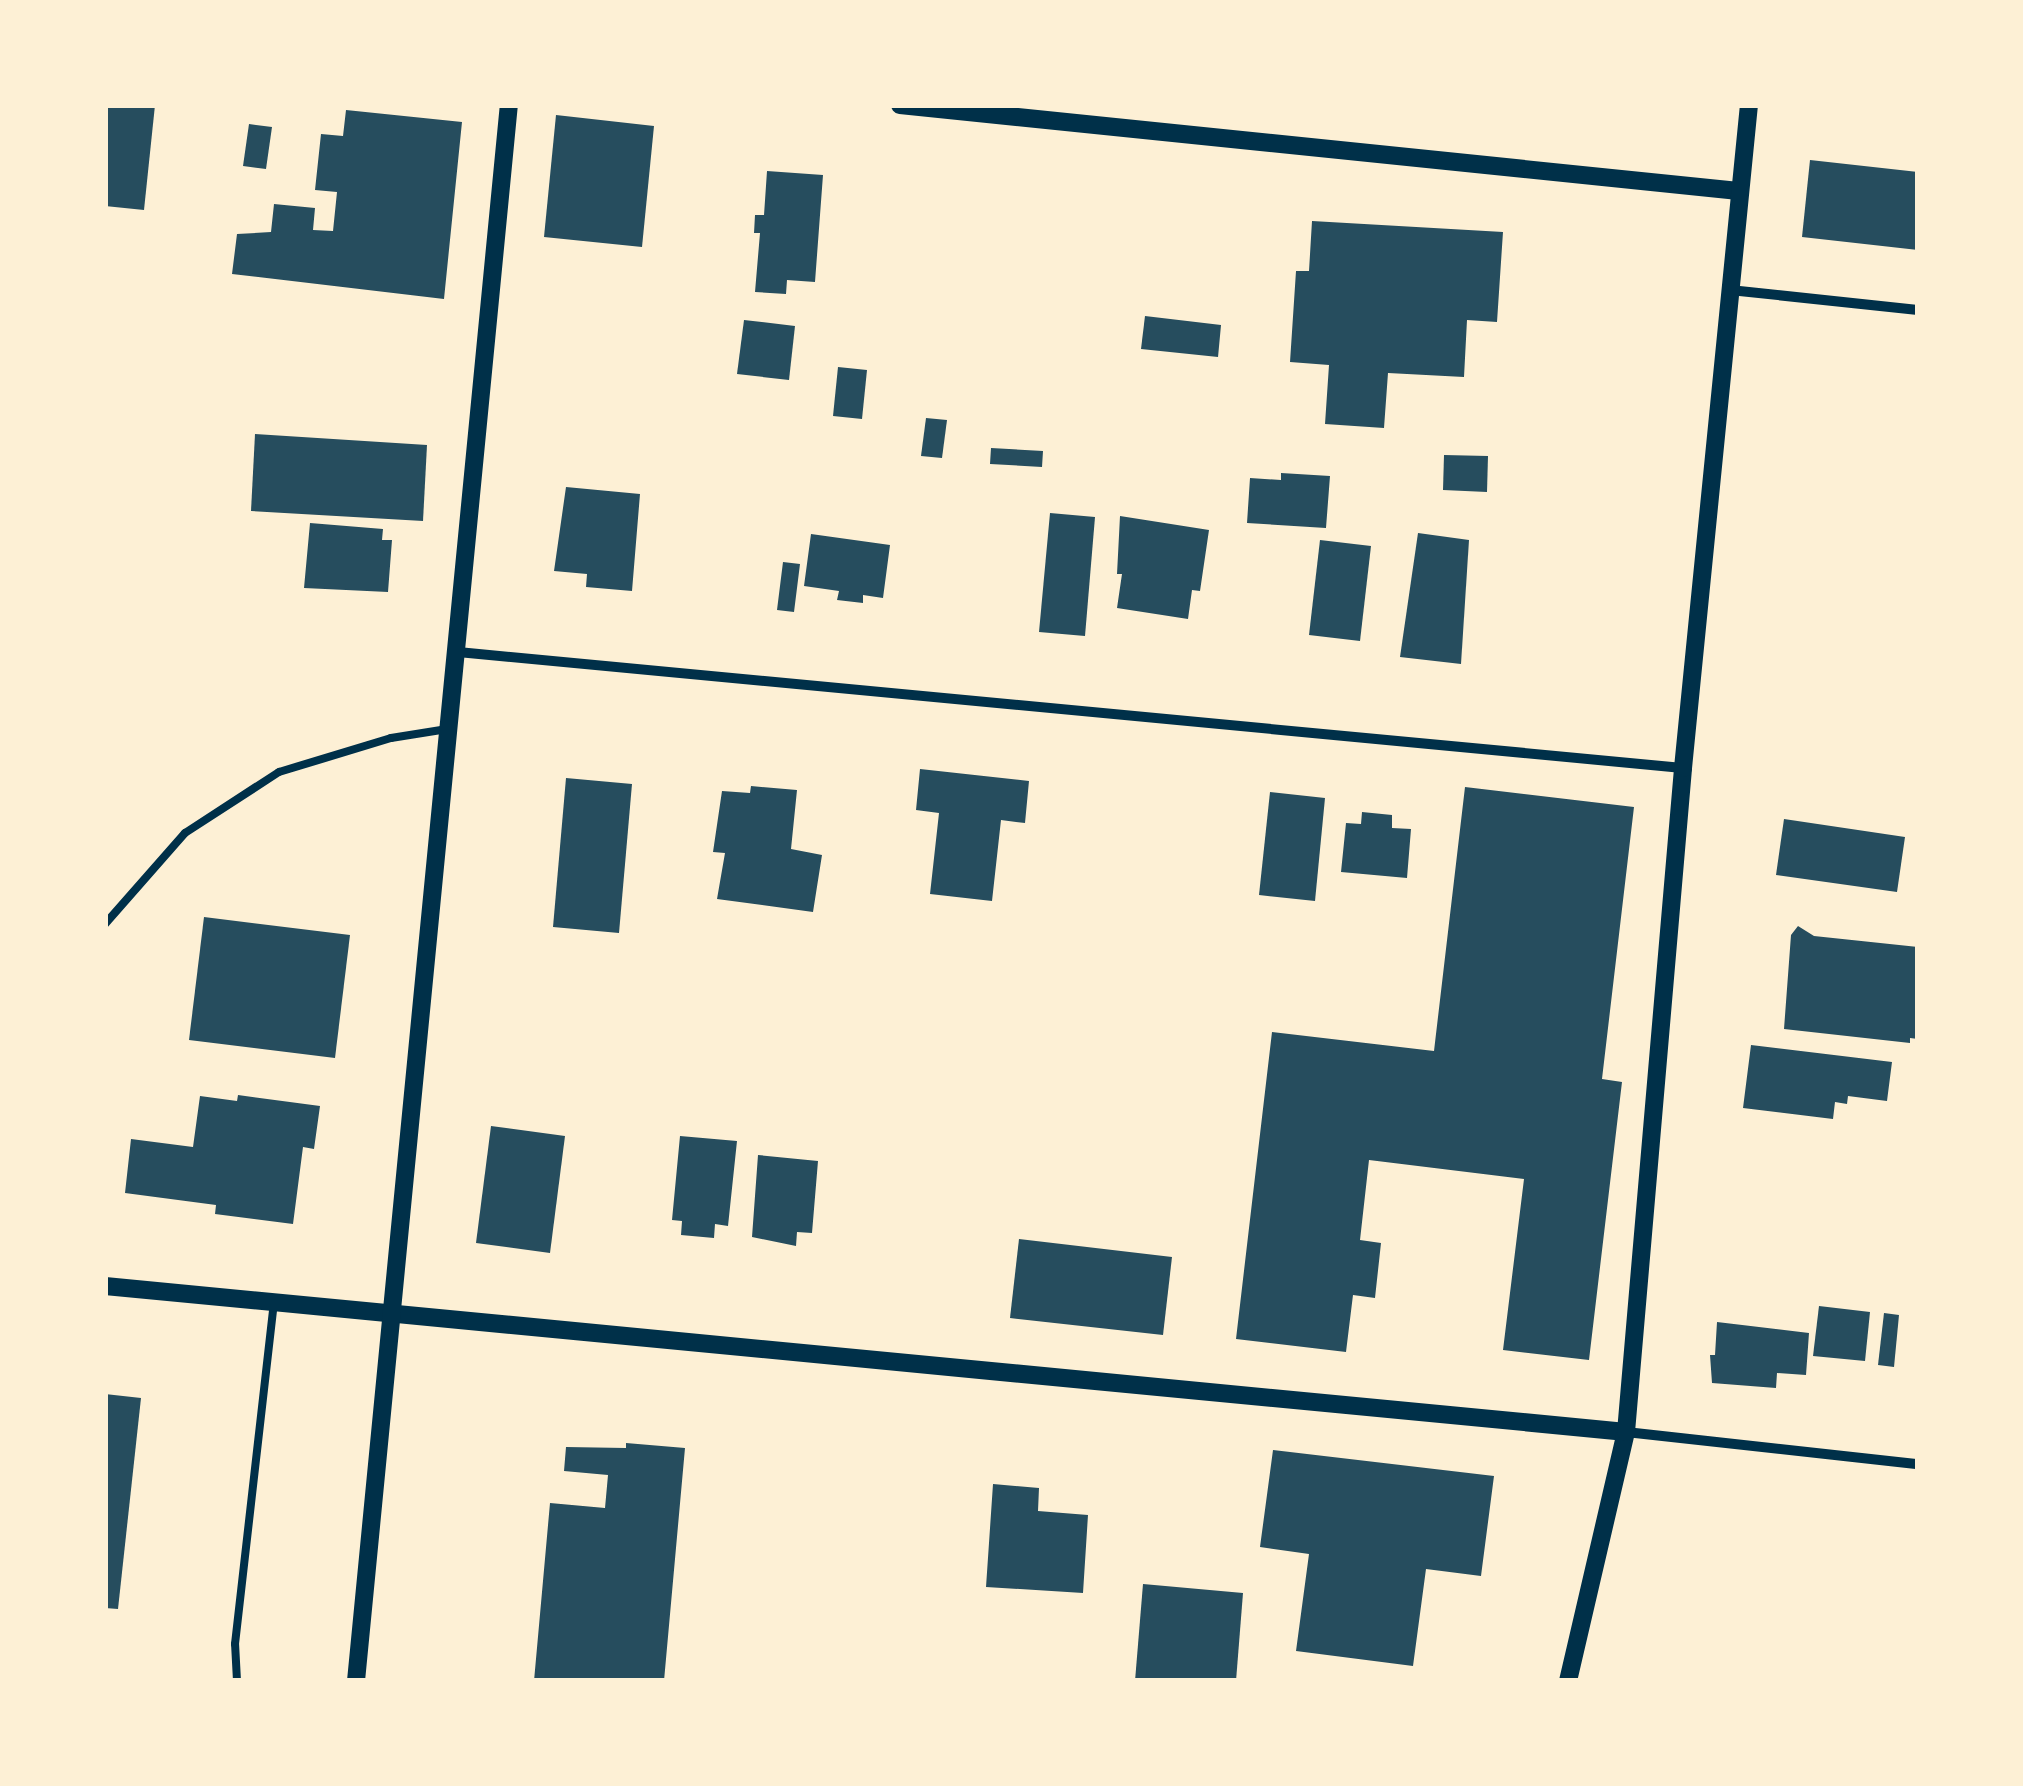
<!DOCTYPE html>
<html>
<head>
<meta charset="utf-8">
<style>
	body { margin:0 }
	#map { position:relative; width:2023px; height:1786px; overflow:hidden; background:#fdf0d5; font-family:Roboto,sans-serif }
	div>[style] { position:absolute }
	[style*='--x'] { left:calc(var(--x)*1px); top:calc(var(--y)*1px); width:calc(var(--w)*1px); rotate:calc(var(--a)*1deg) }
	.building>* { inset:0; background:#264d5e }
	.service>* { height:8px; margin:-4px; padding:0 4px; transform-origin:4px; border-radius:4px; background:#003049 }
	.minor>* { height:10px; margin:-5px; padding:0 5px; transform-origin:5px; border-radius:5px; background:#003049 }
	.tertiary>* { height:18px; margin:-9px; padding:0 9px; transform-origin:9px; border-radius:9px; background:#003049 }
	span { translate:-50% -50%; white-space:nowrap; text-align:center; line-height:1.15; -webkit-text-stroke:9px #fdf0d5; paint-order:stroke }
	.frame { position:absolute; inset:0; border:108px solid #fdf0d5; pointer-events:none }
</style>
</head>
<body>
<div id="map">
	<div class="building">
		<i style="clip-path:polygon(105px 105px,155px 105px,144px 210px,105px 206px)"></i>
		<i style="clip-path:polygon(346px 110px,462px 122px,444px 299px,232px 274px,237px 234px,271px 232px,274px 204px,315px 208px,313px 230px,333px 231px,337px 192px,315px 190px,321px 134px,343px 136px)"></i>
		<i style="clip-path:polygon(556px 115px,654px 126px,642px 247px,544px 237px)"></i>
		<i style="clip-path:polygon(249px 124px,272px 127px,266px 169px,243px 166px)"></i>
		<i style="clip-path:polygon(1810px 160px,1918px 172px,1918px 250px,1802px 237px)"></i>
		<i style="clip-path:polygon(767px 171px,823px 175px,815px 282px,787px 280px,786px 294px,755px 292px,760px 233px,754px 233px,755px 215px,764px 215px)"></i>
		<i style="clip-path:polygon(1312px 221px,1503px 232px,1497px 322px,1467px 320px,1464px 377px,1388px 373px,1384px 428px,1325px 424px,1329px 365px,1290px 362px,1296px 271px,1309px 271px)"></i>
		<i style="clip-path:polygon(1145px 316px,1221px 325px,1218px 357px,1141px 349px)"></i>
		<i style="clip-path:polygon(744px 320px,795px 326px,789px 380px,737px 374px)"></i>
		<i style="clip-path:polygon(838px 367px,867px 370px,862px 419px,833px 416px)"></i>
		<i style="clip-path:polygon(926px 418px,947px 420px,942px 458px,921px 456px)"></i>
		<i style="clip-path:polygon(255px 434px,427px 445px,423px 521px,251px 511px)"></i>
		<i style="clip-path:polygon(991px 448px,1043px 451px,1042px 467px,990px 464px)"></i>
		<i style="clip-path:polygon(1444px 455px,1488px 456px,1487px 492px,1443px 490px)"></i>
		<i style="clip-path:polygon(1281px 473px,1330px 476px,1326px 528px,1247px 523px,1250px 478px,1281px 480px)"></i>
		<i style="clip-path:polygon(566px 487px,640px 494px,632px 591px,586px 587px,587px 574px,554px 571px)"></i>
		<i style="clip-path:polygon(1050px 513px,1095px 517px,1085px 636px,1039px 632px)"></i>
		<i style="clip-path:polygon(1120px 516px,1209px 530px,1200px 591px,1192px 590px,1188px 619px,1117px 608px,1122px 574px,1117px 574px)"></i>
		<i style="clip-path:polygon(310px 523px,383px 529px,382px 540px,392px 540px,388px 592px,304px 588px)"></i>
		<i style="clip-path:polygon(1418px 533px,1469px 540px,1461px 664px,1400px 657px)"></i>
		<i style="clip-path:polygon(811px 534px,890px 545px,883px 598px,863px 595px,863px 603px,837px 600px,839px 591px,804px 586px)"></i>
		<i style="clip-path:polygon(1320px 540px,1371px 546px,1360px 641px,1309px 635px)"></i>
		<i style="clip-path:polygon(783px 562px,800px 564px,794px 612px,777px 610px)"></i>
		<i style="clip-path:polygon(920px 769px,1029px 781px,1025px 823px,1001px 820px,992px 901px,930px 894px,939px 813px,916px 810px)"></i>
		<i style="clip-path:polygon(566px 778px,632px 784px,619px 933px,553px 927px)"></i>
		<i style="clip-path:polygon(751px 786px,797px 790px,791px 849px,822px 855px,813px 912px,717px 899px,725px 853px,713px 852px,722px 791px,750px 793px)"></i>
		<i style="clip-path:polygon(1465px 787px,1634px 807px,1602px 1079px,1622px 1082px,1589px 1360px,1503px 1350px,1524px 1179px,1369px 1160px,1360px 1240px,1381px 1243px,1375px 1298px,1353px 1295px,1346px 1352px,1236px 1339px,1272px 1032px,1434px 1051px)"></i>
		<i style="clip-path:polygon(1270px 792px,1325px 798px,1315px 901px,1259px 895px)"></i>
		<i style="clip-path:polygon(1362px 812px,1392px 815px,1392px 828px,1411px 829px,1407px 878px,1341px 872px,1346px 823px,1361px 824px)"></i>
		<i style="clip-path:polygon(1784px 819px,1905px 837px,1897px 892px,1776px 875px)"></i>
		<i style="clip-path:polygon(204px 917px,350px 935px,335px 1058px,189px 1040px)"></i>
		<i style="clip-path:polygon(1798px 926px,1814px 936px,1918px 947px,1918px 1039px,1910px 1038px,1910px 1043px,1784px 1029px,1791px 935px)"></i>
		<i style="clip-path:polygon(1751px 1045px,1892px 1062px,1887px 1101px,1848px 1096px,1847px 1104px,1835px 1102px,1833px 1119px,1743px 1108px)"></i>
		<i style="clip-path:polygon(238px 1095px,320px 1106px,314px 1149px,303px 1147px,293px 1224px,215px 1214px,216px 1205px,125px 1193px,131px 1139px,193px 1147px,200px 1096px,237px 1101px)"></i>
		<i style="clip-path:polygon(491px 1126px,565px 1136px,550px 1253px,476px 1243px)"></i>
		<i style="clip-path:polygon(680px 1136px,737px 1141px,728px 1226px,715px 1224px,714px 1238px,681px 1235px,682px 1221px,672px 1220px)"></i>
		<i style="clip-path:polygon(758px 1155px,818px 1161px,812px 1233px,797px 1232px,796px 1246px,752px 1237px)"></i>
		<i style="clip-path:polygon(1019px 1239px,1172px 1257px,1163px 1335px,1010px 1318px)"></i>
		<i style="clip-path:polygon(1819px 1306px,1870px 1312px,1865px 1361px,1813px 1356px)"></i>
		<i style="clip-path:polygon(1884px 1313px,1899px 1315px,1894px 1367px,1878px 1365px)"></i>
		<i style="clip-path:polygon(1717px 1322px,1809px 1333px,1806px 1375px,1777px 1373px,1776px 1388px,1712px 1383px,1710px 1355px,1715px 1355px)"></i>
		<i style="clip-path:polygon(105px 1394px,141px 1398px,118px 1609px,105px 1608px)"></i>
		<i style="clip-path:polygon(626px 1443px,685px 1448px,664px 1681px,534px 1681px,550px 1503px,605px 1508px,608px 1475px,564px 1471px,566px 1447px,626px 1448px)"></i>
		<i style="clip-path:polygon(1273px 1450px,1494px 1476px,1481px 1576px,1426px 1569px,1413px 1666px,1296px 1651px,1309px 1554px,1260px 1547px)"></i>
		<i style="clip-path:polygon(993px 1484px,1039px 1488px,1038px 1511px,1088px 1515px,1083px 1593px,986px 1587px)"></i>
		<i style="clip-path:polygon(1143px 1584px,1243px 1593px,1236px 1681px,1135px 1681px)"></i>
	</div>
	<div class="service">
		<i style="--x:105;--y:924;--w:121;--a:-48.7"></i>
		<i style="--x:185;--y:833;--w:112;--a:-33"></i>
		<i style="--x:279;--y:772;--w:117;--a:-16.9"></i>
		<i style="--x:391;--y:738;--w:57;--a:-9.1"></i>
		<i style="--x:237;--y:1681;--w:37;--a:-93"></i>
		<i style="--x:235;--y:1644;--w:343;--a:-83.5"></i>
	</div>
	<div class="minor">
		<i style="--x:1730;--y:290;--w:189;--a:6.1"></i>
		<i style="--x:458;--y:652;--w:1230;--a:5.41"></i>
		<i style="--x:1626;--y:1432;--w:294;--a:6.3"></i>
	</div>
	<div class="tertiary">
		<i style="--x:900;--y:105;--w:843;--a:5.85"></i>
		<i style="--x:105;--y:1286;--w:1528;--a:5.48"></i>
		<i style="--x:356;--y:1681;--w:1583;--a:-84.46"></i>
		<i style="--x:1568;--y:1681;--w:256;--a:-76.9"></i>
		<i style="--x:1626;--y:1432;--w:666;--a:-85.09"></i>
		<i style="--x:1683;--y:768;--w:666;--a:-84.32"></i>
	</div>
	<div class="frame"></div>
</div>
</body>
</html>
